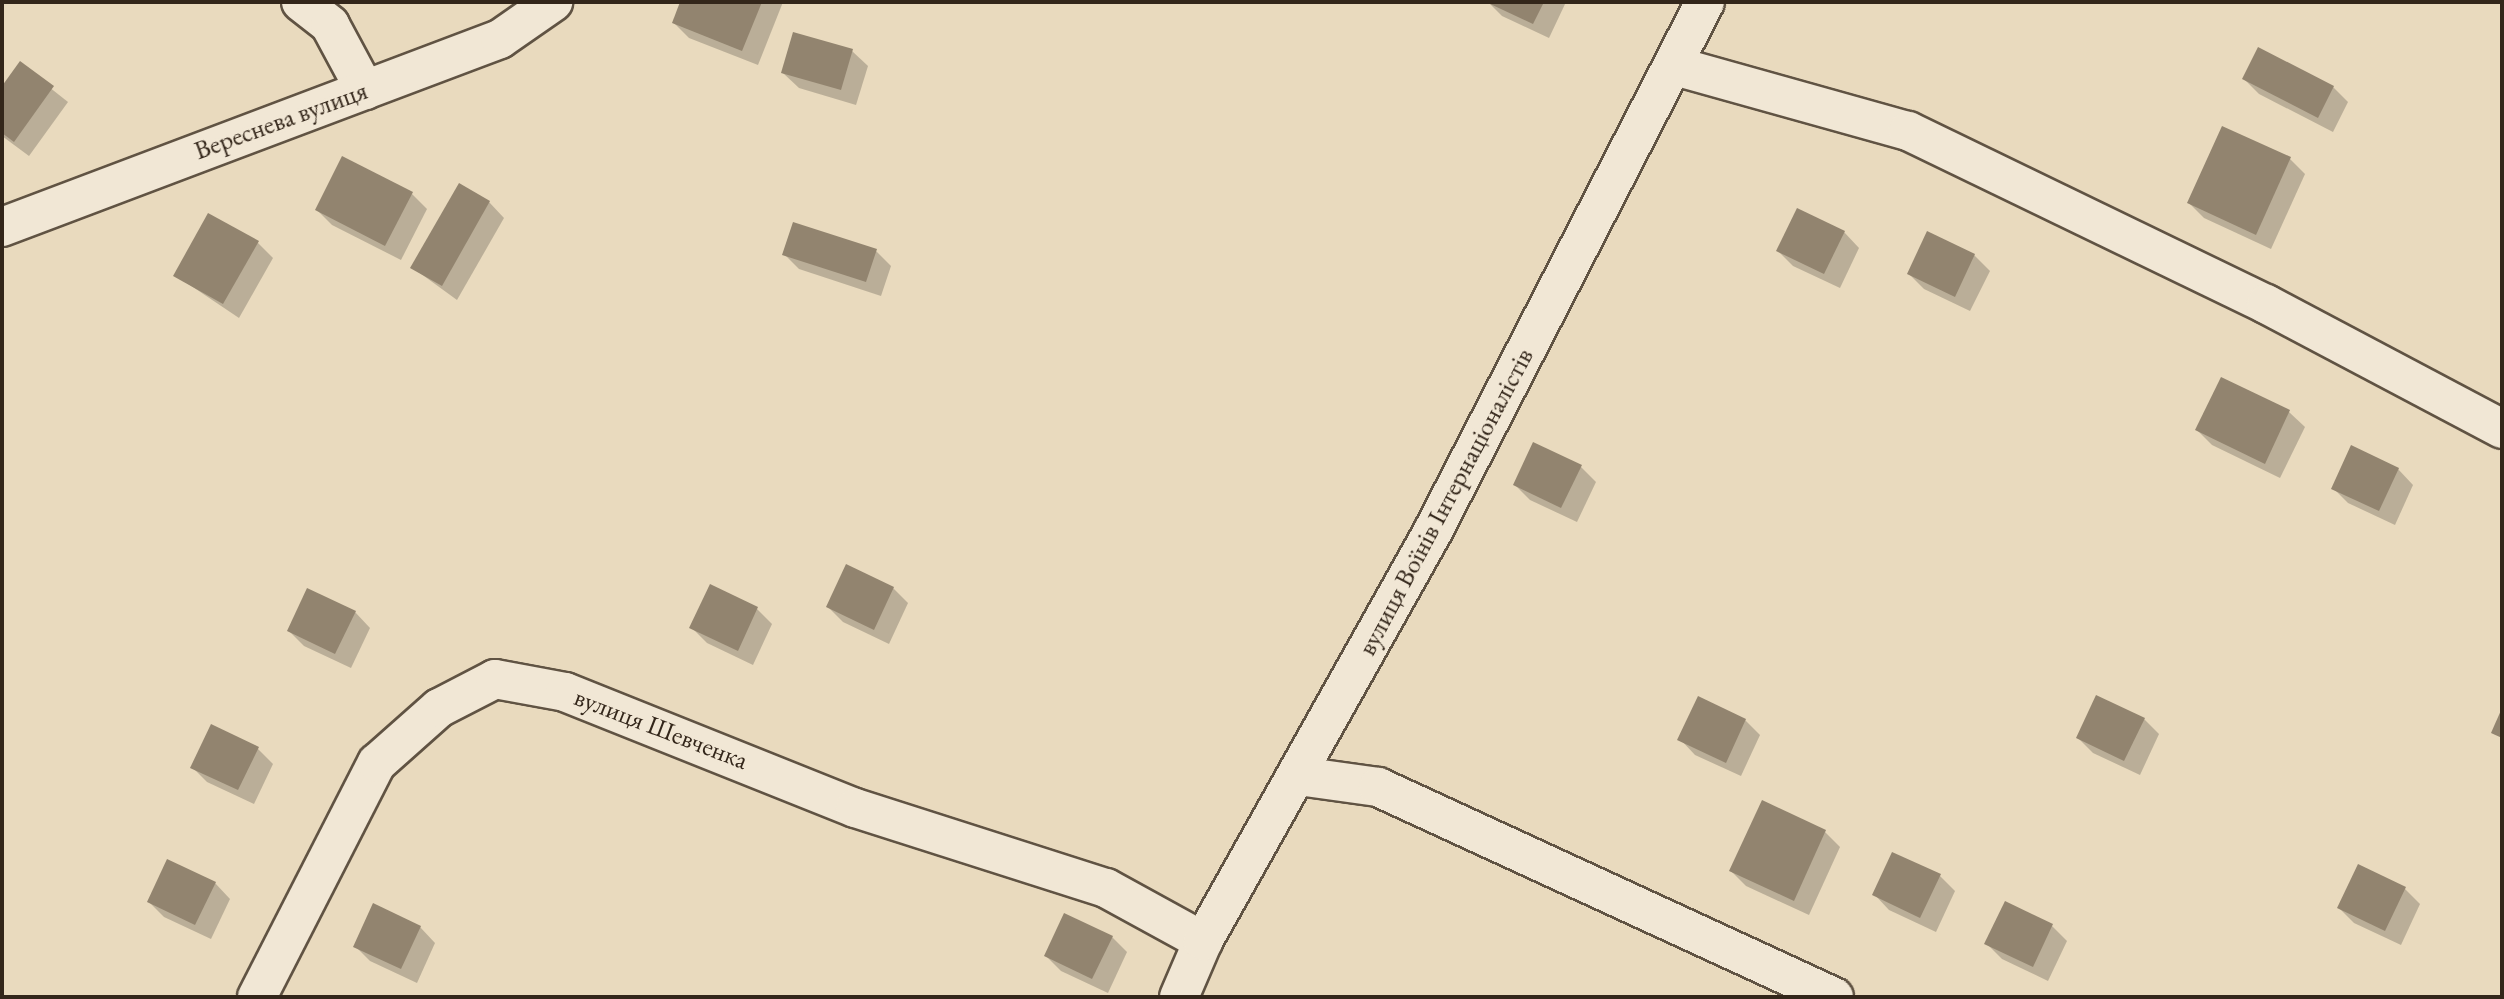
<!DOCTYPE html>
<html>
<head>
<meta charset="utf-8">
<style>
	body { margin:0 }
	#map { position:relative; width:2504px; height:999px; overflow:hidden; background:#e9dabe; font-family:"EB Garamond",serif }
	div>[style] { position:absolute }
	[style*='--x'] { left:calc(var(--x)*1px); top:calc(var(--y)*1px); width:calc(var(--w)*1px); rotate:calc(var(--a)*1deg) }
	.shadow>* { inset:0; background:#0003 }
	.building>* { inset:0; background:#92846f }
	.roads { filter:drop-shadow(2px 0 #605343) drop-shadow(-2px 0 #605343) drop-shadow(0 2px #605343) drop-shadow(0 -2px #605343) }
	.street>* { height:38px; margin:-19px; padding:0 19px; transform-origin:19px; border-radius:19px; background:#f1e7d5 }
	span { translate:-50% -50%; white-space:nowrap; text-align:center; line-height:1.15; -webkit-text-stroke:5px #f1e7d5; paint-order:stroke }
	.street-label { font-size:26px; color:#33261a }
	.frame { position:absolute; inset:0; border:4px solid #33261a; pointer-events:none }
</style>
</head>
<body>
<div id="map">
	<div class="shadow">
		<i style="clip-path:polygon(682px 2px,783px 2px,758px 65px,689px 38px,674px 23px)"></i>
		<i style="clip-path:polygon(1488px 2px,1566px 2px,1549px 38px,1502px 16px)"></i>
		<i style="clip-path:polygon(852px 51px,868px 66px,856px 105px,799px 88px,783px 73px)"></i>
		<i style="clip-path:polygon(20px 64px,68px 102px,29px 156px,2px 136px,2px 89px)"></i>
		<i style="clip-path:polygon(2244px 79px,2333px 87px,2348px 102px,2333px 132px,2259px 94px)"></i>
		<i style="clip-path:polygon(2223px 128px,2290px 159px,2305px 174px,2271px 249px,2204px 218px,2189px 203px)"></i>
		<i style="clip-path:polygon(412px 194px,427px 209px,401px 260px,332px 225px,317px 210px)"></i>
		<i style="clip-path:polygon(489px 202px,504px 218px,457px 300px,413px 268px)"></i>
		<i style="clip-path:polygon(1844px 232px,1859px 248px,1840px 288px,1793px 266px,1778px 251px)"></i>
		<i style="clip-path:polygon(258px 243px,273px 258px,239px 318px,175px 275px)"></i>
		<i style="clip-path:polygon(876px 251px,891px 266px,881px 296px,799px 269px,784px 254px)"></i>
		<i style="clip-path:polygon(1974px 255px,1990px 271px,1970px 311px,1924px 289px,1909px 274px)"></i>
		<i style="clip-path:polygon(2222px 379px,2289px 412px,2305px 427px,2280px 478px,2212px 445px,2197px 430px)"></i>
		<i style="clip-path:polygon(1581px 467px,1596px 482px,1577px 522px,1530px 500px,1515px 485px)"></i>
		<i style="clip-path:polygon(2398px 469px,2413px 485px,2395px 525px,2348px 503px,2333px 488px)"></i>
		<i style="clip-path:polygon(893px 588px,908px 603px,889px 644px,843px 622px,828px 607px)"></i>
		<i style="clip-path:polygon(757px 609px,772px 624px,753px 665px,707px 643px,692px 628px)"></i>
		<i style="clip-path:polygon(355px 612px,370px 628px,351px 668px,304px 646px,289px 631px)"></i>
		<i style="clip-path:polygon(2144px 719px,2159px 734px,2140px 775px,2093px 753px,2078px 738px)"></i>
		<i style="clip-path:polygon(1745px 720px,1760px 735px,1741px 776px,1695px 755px,1680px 739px)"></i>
		<i style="clip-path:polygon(258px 749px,273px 764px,254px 804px,207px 782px,192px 767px)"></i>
		<i style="clip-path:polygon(1825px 832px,1840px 847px,1809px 915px,1746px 886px,1731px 871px)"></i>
		<i style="clip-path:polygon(1940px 876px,1955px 891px,1936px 932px,1889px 910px,1874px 894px)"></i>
		<i style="clip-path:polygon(215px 883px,230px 899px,211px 939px,164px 917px,149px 902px)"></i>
		<i style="clip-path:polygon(2405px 889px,2420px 904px,2401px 945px,2354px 923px,2339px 908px)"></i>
		<i style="clip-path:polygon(2052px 926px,2067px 941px,2048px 981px,2002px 959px,1987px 944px)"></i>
		<i style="clip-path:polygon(420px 927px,435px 943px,417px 983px,370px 961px,355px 946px)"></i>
		<i style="clip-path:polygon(1112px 937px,1127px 952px,1108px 993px,1061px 971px,1046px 956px)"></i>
	</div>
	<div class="building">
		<i style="clip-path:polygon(680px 2px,762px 2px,742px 51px,672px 23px)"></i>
		<i style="clip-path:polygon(1486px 2px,1544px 2px,1533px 24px)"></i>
		<i style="clip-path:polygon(793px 32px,853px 49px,841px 90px,781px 73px)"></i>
		<i style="clip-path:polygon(2258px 47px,2334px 86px,2318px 118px,2242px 79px)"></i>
		<i style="clip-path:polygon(20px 61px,54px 86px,14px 142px,2px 133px,2px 86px)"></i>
		<i style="clip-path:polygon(2222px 126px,2291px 157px,2256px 235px,2187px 203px)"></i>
		<i style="clip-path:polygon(342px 156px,413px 192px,385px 246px,315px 210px)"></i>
		<i style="clip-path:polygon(459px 183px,490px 201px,442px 286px,410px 268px)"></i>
		<i style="clip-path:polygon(1797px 208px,1845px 231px,1824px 274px,1776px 251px)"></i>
		<i style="clip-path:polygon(208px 213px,259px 241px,223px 304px,173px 276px)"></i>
		<i style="clip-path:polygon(793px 222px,877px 249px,866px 282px,782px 255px)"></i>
		<i style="clip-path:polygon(1927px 231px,1975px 254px,1955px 297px,1907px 274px)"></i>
		<i style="clip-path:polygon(2221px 377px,2290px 410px,2265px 464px,2195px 430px)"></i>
		<i style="clip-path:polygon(1533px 442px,1582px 465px,1561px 508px,1513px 485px)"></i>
		<i style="clip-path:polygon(2351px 445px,2399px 468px,2379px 511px,2331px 489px)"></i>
		<i style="clip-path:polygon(846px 564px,894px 587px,874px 630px,826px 607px)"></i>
		<i style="clip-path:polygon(710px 584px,758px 607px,738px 651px,689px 628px)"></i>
		<i style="clip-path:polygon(307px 588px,356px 611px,335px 654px,287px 631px)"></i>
		<i style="clip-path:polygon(2096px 695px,2145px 718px,2124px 761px,2076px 738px)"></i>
		<i style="clip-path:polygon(1698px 696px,1746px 719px,1726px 763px,1677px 740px)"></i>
		<i style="clip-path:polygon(2502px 708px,2502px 738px,2491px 733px)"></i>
		<i style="clip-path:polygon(211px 724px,259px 747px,238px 790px,190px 768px)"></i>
		<i style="clip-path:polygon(1762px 800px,1826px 830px,1794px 901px,1729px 871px)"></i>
		<i style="clip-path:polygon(1892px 852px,1941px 874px,1920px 918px,1872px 895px)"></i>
		<i style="clip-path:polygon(167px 859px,216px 882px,195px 925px,147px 902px)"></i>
		<i style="clip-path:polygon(2358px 864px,2406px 887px,2385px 931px,2337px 908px)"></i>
		<i style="clip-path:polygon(2005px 901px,2053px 924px,2033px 967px,1984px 944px)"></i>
		<i style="clip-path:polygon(373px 903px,421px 926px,401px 969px,353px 947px)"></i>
		<i style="clip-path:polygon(1064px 913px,1113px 936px,1092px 979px,1044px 956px)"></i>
	</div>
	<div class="roads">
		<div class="street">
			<i style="--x:301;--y:2;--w:37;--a:38"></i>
			<i style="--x:330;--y:25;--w:74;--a:61.7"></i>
			<i style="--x:1675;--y:66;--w:242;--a:15.6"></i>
			<i style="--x:1908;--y:131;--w:398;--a:25.8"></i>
			<i style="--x:2266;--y:304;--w:267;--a:27.9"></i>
			<i style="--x:2;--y:227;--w:532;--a:-20.68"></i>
			<i style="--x:500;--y:39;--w:65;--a:-34.9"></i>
			<i style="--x:1299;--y:776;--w:80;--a:7.9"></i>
			<i style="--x:1378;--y:787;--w:502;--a:24.73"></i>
			<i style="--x:257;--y:997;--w:263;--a:-62.9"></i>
			<i style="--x:377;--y:763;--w:83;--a:-41.6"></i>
			<i style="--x:439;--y:708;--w:63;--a:-27.4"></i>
			<i style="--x:495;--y:679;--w:71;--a:10.5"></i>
			<i style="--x:565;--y:692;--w:312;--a:21.8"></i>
			<i style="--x:855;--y:808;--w:263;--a:17.7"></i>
			<i style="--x:1106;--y:888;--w:111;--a:28.7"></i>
			<i style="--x:1179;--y:997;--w:61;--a:-66.8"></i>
			<i style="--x:1203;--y:941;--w:475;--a:-60.7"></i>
			<i style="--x:1435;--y:527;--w:590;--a:-62.78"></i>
		</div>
	</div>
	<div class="street-label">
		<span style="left:281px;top:121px;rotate:-20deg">Вереснева вулиця</span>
		<span style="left:1446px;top:502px;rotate:-62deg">вулиця Воїнів Інтернаціоналістів</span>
		<span style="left:661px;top:729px;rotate:21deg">вулиця Шевченка</span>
	</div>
	<div class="frame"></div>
</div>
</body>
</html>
